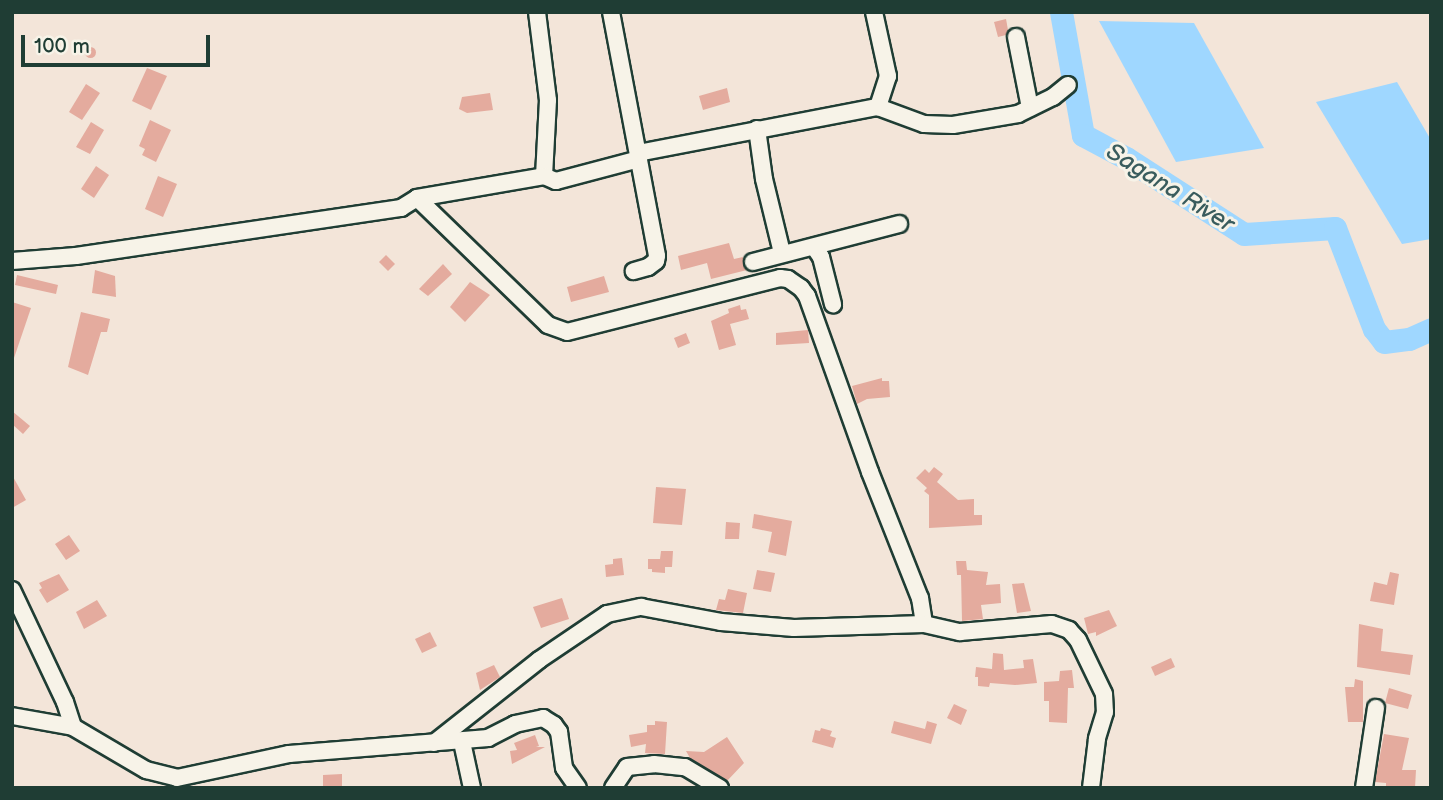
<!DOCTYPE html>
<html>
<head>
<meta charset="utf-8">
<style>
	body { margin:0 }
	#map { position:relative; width:1443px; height:800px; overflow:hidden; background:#f3e5d9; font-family:"Balsamiq Sans",sans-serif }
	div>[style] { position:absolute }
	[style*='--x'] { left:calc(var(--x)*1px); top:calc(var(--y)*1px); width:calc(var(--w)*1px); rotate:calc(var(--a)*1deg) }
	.water>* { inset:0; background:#9fd7ff }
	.river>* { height:23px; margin:-11.5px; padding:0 11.5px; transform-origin:11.5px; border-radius:11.5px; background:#9fd7ff }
	.building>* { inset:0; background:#e4ab9e }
	.round { border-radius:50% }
	.roads { filter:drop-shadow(2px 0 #1f3d34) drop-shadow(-2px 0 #1f3d34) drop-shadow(0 2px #1f3d34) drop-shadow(0 -2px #1f3d34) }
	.minor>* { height:16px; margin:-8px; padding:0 8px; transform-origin:8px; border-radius:8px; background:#f7f3e8 }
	span { translate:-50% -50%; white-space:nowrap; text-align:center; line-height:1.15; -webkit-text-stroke:6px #f7f3e8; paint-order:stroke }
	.water-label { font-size:24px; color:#395c5d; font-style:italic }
	.frame { position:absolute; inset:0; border:14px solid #1f3d34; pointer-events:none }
	.scale { position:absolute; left:21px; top:35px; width:189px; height:32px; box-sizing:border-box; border:4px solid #1f3d34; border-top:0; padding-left:9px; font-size:21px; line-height:24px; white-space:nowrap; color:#1f3d34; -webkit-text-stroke:5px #f7f3e8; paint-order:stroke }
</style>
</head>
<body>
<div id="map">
	<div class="water">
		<i style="clip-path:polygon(1099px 21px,1194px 23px,1264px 148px,1176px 162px)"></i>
		<i style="clip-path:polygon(1397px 82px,1431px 140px,1431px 239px,1402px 244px,1316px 102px)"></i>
	</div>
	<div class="river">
		<i style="--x:1061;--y:12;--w:125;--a:79.9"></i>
		<i style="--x:1083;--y:135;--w:49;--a:28.1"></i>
		<i style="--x:1126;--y:158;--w:140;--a:32.8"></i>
		<i style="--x:1244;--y:234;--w:91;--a:-3.8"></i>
		<i style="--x:1335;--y:228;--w:108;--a:68.9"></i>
		<i style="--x:1374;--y:329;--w:16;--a:52"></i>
		<i style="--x:1384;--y:342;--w:25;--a:-7"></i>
		<i style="--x:1409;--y:339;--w:24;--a:-24"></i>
	</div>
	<div class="building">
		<i style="clip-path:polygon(1006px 19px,1008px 30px,1006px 35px,998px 37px,994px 22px)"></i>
		<i class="round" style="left:84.5px;top:46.5px;width:11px;height:11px"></i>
		<i style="clip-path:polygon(147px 68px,167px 76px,151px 110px,132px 101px)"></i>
		<i style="clip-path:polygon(86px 84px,100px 93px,82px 120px,69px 112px)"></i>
		<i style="clip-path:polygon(727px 88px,730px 102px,703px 110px,699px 96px)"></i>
		<i style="clip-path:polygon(490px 93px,493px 110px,467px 113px,459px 109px,462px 97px)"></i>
		<i style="clip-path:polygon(150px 120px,171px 130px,156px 162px,142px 155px,145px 149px,139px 146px)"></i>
		<i style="clip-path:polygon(91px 122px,104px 130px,90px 154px,76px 147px)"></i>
		<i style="clip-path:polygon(96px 166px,109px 175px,94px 198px,81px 189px)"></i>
		<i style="clip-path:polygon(158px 176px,177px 184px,163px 217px,145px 209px)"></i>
		<i style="clip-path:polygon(729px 243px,734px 259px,743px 257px,747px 270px,711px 279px,707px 263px,681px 270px,678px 256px)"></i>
		<i style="clip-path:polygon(386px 255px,395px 264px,388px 271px,379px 262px)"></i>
		<i style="clip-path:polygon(443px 264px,452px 274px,428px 296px,419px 289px)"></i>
		<i style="clip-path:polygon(95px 270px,115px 276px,116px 297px,92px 293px)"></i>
		<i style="clip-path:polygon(17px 275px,58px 285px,56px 294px,15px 285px)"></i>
		<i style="clip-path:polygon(604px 276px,609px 292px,571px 302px,567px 287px)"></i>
		<i style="clip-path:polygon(470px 282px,490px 295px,465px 322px,450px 307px)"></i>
		<i style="clip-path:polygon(12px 302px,31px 308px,14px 358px,12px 357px)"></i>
		<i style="clip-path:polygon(740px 305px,741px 310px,746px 309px,749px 319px,730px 324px,736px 345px,719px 350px,711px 321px,729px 313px,728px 309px)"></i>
		<i style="clip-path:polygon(81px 312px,110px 319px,107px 332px,101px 332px,88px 375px,68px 367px)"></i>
		<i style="clip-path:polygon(808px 330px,809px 343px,776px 345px,776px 333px)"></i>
		<i style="clip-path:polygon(686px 333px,690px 343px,678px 348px,674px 338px)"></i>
		<i style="clip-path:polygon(882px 378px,882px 381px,889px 381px,890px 397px,867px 399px,857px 404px,852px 386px)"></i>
		<i style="clip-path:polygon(12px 411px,30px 426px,23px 434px,12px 424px)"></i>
		<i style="clip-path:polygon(934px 467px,943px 474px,937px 482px,958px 500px,974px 499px,974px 515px,982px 515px,982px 525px,929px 528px,929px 495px,924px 491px,927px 488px,916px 478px,925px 469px,929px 473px)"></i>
		<i style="clip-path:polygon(12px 475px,26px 500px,12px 508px)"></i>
		<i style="clip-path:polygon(656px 487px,686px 489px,682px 525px,653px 523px)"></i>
		<i style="clip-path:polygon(754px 514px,792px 521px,786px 556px,768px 552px,772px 532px,752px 528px)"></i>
		<i style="clip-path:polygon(726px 522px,740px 523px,739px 539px,725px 539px)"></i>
		<i style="clip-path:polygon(69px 535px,80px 551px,66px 560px,55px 544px)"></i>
		<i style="clip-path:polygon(661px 551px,673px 551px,672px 567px,665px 567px,665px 573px,652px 572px,652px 569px,648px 569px,648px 559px,660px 559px)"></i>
		<i style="clip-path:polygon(622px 558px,624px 575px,606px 577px,605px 565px,613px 564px,613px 559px)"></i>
		<i style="clip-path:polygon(956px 561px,966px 561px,967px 570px,988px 572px,986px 585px,1000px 584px,1001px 603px,981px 605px,983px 619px,962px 621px,961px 575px,957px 575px)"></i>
		<i style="clip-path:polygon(757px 570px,775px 573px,771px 592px,753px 589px)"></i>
		<i style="clip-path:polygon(1390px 572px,1399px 574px,1394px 605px,1370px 601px,1374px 582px,1387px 585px)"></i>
		<i style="clip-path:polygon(59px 574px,69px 590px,47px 603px,39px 590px,42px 588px,39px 583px)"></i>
		<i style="clip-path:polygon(1024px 583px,1031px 611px,1017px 613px,1012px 584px)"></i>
		<i style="clip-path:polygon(728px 589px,747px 593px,743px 613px,716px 610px,719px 599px,725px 600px)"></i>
		<i style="clip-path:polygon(562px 598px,569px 619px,541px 628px,533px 607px)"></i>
		<i style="clip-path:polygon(97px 600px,107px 616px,84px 629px,76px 612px)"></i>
		<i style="clip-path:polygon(1109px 610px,1117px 626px,1096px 636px,1096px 632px,1088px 634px,1084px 618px)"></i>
		<i style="clip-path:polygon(1359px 624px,1383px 629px,1381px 651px,1413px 655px,1410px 675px,1357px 667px)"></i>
		<i style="clip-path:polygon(430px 632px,437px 646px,422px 653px,415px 639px)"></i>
		<i style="clip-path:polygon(993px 653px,1003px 654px,1004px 670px,1024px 668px,1023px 660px,1033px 659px,1037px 683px,1015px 685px,990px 683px,989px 687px,978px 686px,978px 677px,975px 677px,976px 667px,992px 669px)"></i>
		<i style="clip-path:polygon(1171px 658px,1175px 667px,1155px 676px,1151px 667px)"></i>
		<i style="clip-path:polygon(494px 665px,500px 677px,480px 690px,476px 673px)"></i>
		<i style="clip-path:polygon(1072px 670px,1074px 688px,1068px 688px,1067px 723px,1049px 722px,1049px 701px,1044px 701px,1044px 682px,1059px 681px,1060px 671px)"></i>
		<i style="clip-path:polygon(1355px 679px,1363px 681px,1363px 722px,1348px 722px,1345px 687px,1354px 687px)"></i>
		<i style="clip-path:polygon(1389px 688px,1412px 695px,1408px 709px,1385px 703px)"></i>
		<i style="clip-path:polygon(954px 704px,967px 710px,961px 725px,947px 718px)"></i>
		<i style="clip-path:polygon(655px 721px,667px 722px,665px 754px,645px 753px,646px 744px,631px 747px,629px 735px,647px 732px,647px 725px,655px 725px)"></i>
		<i style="clip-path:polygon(894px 721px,925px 729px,927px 721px,937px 724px,931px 744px,891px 733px)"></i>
		<i style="clip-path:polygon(821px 728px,832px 731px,830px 736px,836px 738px,833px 748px,812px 742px,815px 730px,820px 731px)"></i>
		<i style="clip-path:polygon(1384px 734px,1409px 738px,1402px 770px,1416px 770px,1415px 788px,1386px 788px,1386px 783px,1375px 782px)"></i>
		<i style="clip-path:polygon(535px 735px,539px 746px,536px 747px,545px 747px,512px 764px,510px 751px,517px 750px,514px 743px)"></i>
		<i style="clip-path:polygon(727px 737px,744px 763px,727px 781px,690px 758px,686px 751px,704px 752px)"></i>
		<i style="clip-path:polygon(342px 774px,342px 788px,323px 788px,323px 775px)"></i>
	</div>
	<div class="roads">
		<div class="minor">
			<i style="--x:537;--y:12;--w:89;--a:82.9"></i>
			<i style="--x:548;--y:100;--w:76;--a:93"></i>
			<i style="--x:611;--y:12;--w:248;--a:79.3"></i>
			<i style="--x:657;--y:256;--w:5;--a:101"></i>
			<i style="--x:656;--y:261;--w:10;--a:143"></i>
			<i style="--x:648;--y:267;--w:15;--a:164"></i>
			<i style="--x:874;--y:12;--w:66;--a:77.7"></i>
			<i style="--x:888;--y:76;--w:33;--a:108"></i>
			<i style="--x:1016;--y:37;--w:72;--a:78.8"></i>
			<i style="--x:757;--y:129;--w:50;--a:82"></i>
			<i style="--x:764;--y:179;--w:76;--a:76.3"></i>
			<i style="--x:638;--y:153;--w:244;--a:-10.9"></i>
			<i style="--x:878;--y:107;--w:49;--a:20.3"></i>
			<i style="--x:924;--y:124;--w:29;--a:2"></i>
			<i style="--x:953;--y:125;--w:66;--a:-9.6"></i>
			<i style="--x:1018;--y:114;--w:39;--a:-26"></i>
			<i style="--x:1053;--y:97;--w:19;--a:-39"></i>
			<i style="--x:417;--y:198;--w:182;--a:44.1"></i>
			<i style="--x:548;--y:325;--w:20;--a:20"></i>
			<i style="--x:567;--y:332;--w:220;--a:-14.2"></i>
			<i style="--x:780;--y:278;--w:8;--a:7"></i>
			<i style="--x:788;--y:279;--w:16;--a:35"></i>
			<i style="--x:801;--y:288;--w:10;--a:53"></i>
			<i style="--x:807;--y:296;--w:187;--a:70.3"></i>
			<i style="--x:870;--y:472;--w:136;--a:68.4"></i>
			<i style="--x:920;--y:598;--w:26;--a:81"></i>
			<i style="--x:814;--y:247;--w:12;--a:55"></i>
			<i style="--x:821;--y:257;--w:49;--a:75.7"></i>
			<i style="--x:12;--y:261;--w:64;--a:-4.5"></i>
			<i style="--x:76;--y:256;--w:329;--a:-8.4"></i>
			<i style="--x:401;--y:208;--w:19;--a:-32"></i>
			<i style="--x:417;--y:198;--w:129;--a:-9.8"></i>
			<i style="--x:544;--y:176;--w:13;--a:23"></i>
			<i style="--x:556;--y:181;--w:86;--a:-14.8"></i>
			<i style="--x:753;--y:262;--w:151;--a:-14.6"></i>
			<i style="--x:12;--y:590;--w:124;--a:64.7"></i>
			<i style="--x:65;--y:702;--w:26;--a:72"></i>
			<i style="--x:12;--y:716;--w:62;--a:10.2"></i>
			<i style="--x:73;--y:727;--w:85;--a:30.5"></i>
			<i style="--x:146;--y:770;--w:32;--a:14"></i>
			<i style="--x:177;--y:778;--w:115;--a:-12.1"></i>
			<i style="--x:289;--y:754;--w:200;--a:-4.6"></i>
			<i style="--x:488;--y:738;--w:30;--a:-27"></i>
			<i style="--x:515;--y:724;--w:29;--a:-12"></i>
			<i style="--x:543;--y:718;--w:13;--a:32"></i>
			<i style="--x:554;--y:725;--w:9;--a:54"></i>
			<i style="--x:559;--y:732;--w:36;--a:82"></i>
			<i style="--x:564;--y:768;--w:24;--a:55"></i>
			<i style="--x:462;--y:742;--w:47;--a:77.7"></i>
			<i style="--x:434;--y:743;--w:134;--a:-38.3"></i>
			<i style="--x:539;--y:660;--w:82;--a:-34.1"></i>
			<i style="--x:607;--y:614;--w:35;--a:-12"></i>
			<i style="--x:641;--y:607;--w:81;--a:10.6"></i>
			<i style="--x:721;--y:622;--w:73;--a:4.7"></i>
			<i style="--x:794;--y:628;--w:130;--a:-1.8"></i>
			<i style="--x:924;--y:624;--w:37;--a:13"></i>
			<i style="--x:960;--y:632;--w:92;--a:-5"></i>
			<i style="--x:1052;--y:624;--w:18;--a:19"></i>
			<i style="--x:1069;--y:630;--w:13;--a:48"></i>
			<i style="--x:1078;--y:640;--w:60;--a:64.3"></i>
			<i style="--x:1104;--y:694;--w:18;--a:87"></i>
			<i style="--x:1105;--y:712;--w:28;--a:107"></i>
			<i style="--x:1097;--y:739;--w:49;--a:97"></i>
			<i style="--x:613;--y:788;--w:25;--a:-56"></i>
			<i style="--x:627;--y:767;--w:27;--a:-6"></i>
			<i style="--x:654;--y:764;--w:31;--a:6"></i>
			<i style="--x:685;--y:767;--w:41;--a:31"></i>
			<i style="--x:1364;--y:788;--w:81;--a:-81.5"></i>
		</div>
	</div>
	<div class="water-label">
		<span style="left:1170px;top:188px;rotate:32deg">Sagana River</span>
	</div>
	<div class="frame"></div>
	<div class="scale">100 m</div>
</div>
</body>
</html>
